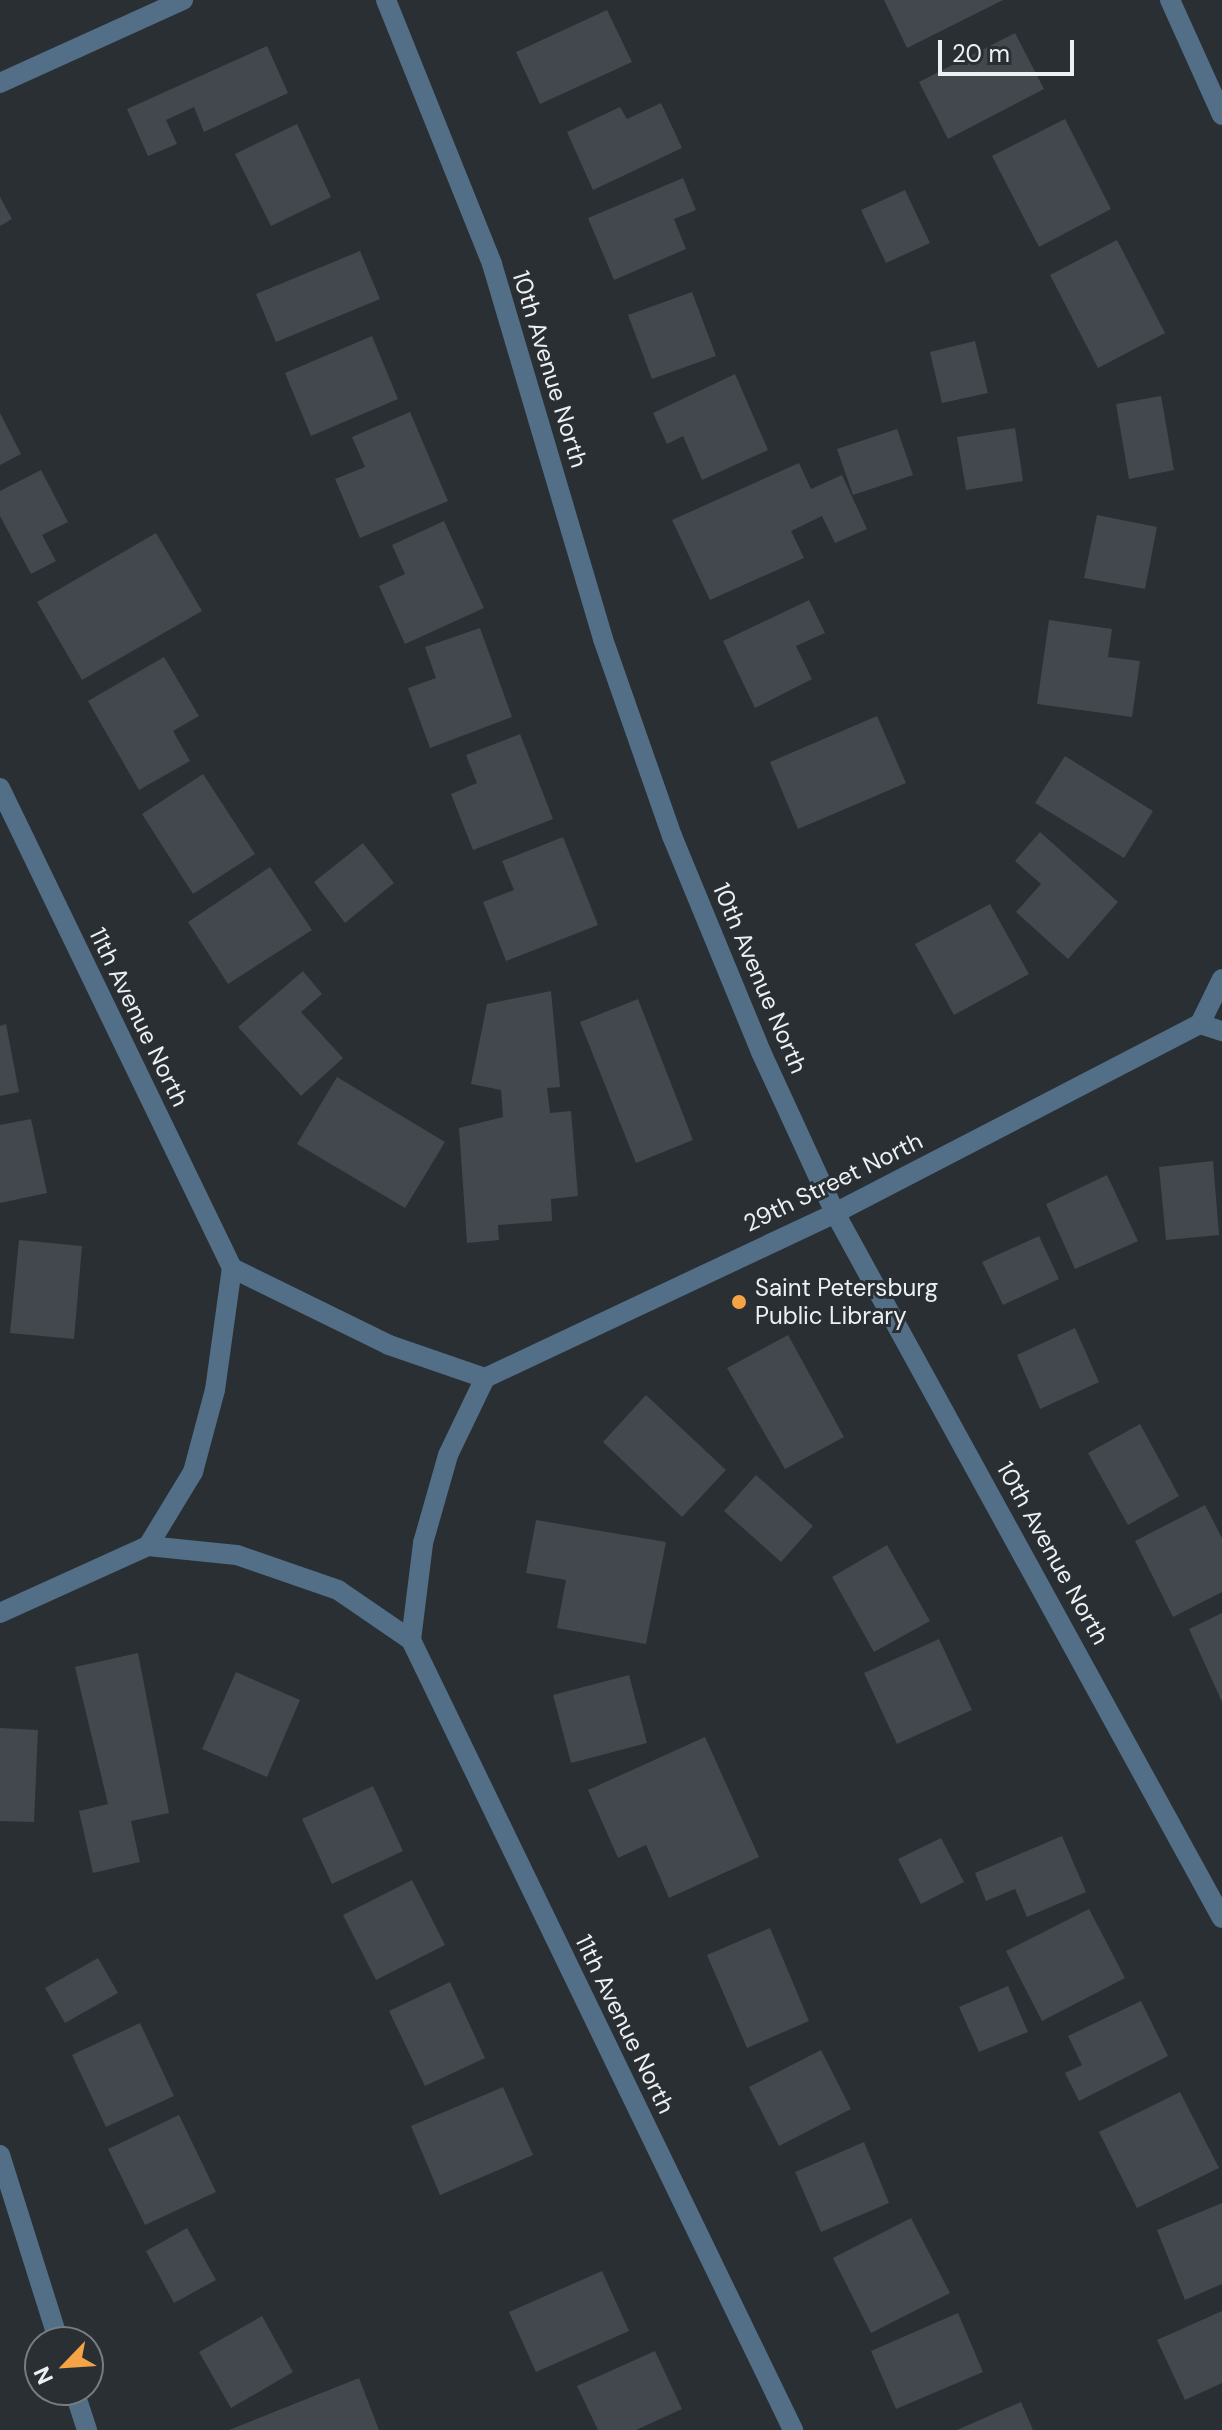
<!DOCTYPE html>
<html>
<head>
<meta charset="utf-8">
<style>
	body { margin:0 }
	#map { position:relative; width:1222px; height:2430px; overflow:hidden; background:#292f33; font-family:"DM Sans",sans-serif }
	div>[style] { position:absolute }
	[style*='--x'] { left:calc(var(--x)*1px); top:calc(var(--y)*1px); width:calc(var(--w)*1px); rotate:calc(var(--a)*1deg) }
	.building>* { inset:0; background:#42484d }
	.minor>* { height:20px; margin:-10px; padding:0 10px; transform-origin:10px; border-radius:10px; background:#536f88 }
	.dots>* { width:22px; height:22px; translate:-50% -50%; box-sizing:border-box; border:4px solid #292f33; border-radius:50% }
	span { translate:-50% -50%; white-space:nowrap; text-align:center; line-height:1.15; -webkit-text-stroke:6px #292f33; paint-order:stroke }
	.street-label { font-size:24px; color:#ecf0f3 }
	.poi-label { font-size:24px; color:#ecf0f3 }
	.left { translate:0 -50%; text-align:left }
	.north { position:absolute; left:24px; top:2326px; width:80px; height:80px; box-sizing:border-box; background:#292f33; border:2px solid #777c80; border-radius:50%; rotate:245deg; font-size:22px; font-weight:700; line-height:32px; text-align:center; color:#ecf0f3 }
	.north::after { content:''; display:block; margin:auto; width:28px; height:36px; background:#f5a345; clip-path:polygon(50% 0,100% 100%,50% 72%,0 100%) }
	.scale { position:absolute; left:938px; top:40px; width:136px; height:36px; box-sizing:border-box; border:4px solid #ecf0f3; border-top:0; padding-left:10px; font-size:24px; line-height:28px; white-space:nowrap; color:#ecf0f3; -webkit-text-stroke:6px #292f33; paint-order:stroke }
</style>
</head>
<body>
<div id="map">
	<div class="building">
		<i style="clip-path:polygon(884px 0,1003px 0,907px 48px)"></i>
		<i style="clip-path:polygon(607px 10px,632px 62px,540px 104px,516px 52px)"></i>
		<i style="clip-path:polygon(1015px 33px,1044px 89px,948px 139px,919px 82px)"></i>
		<i style="clip-path:polygon(267px 46px,288px 93px,204px 132px,194px 107px,166px 120px,177px 144px,148px 156px,127px 109px)"></i>
		<i style="clip-path:polygon(661px 103px,682px 148px,593px 190px,567px 132px,620px 107px,627px 119px)"></i>
		<i style="clip-path:polygon(1065px 119px,1111px 209px,1039px 247px,992px 156px)"></i>
		<i style="clip-path:polygon(297px 124px,331px 197px,271px 226px,235px 154px)"></i>
		<i style="clip-path:polygon(683px 178px,696px 210px,674px 219px,686px 249px,614px 280px,588px 218px)"></i>
		<i style="clip-path:polygon(905px 190px,930px 243px,886px 263px,861px 210px)"></i>
		<i style="clip-path:polygon(0 197px,12px 219px,0 226px)"></i>
		<i style="clip-path:polygon(1117px 240px,1165px 333px,1098px 368px,1050px 275px)"></i>
		<i style="clip-path:polygon(360px 251px,380px 299px,276px 342px,256px 294px)"></i>
		<i style="clip-path:polygon(692px 292px,716px 356px,652px 379px,628px 315px)"></i>
		<i style="clip-path:polygon(372px 336px,398px 399px,311px 436px,285px 373px)"></i>
		<i style="clip-path:polygon(975px 341px,988px 393px,942px 403px,930px 352px)"></i>
		<i style="clip-path:polygon(735px 374px,768px 450px,702px 480px,683px 436px,667px 444px,653px 413px)"></i>
		<i style="clip-path:polygon(1161px 396px,1174px 470px,1129px 479px,1116px 404px)"></i>
		<i style="clip-path:polygon(410px 412px,448px 501px,360px 538px,335px 479px,365px 467px,352px 437px)"></i>
		<i style="clip-path:polygon(0 413px,21px 454px,0 465px)"></i>
		<i style="clip-path:polygon(1015px 428px,1023px 481px,966px 490px,957px 437px)"></i>
		<i style="clip-path:polygon(897px 429px,913px 475px,853px 495px,837px 449px)"></i>
		<i style="clip-path:polygon(799px 463px,811px 489px,842px 475px,867px 529px,835px 543px,822px 516px,791px 531px,804px 558px,710px 600px,672px 520px)"></i>
		<i style="clip-path:polygon(41px 470px,68px 522px,42px 535px,56px 561px,31px 574px,0 516px,0 491px)"></i>
		<i style="clip-path:polygon(1097px 515px,1157px 527px,1145px 589px,1084px 578px)"></i>
		<i style="clip-path:polygon(444px 521px,484px 608px,405px 644px,379px 586px,405px 574px,392px 545px)"></i>
		<i style="clip-path:polygon(156px 533px,202px 611px,82px 680px,37px 602px)"></i>
		<i style="clip-path:polygon(809px 600px,825px 633px,796px 646px,812px 679px,755px 708px,723px 641px)"></i>
		<i style="clip-path:polygon(1049px 620px,1112px 629px,1108px 657px,1140px 661px,1132px 717px,1037px 704px)"></i>
		<i style="clip-path:polygon(480px 628px,512px 717px,430px 748px,408px 688px,436px 678px,425px 647px)"></i>
		<i style="clip-path:polygon(164px 657px,199px 716px,173px 731px,190px 761px,139px 790px,88px 701px)"></i>
		<i style="clip-path:polygon(877px 716px,906px 783px,798px 829px,770px 762px)"></i>
		<i style="clip-path:polygon(520px 734px,553px 819px,473px 850px,451px 794px,477px 783px,466px 755px)"></i>
		<i style="clip-path:polygon(1065px 756px,1153px 811px,1124px 858px,1035px 803px)"></i>
		<i style="clip-path:polygon(203px 774px,255px 854px,193px 894px,142px 814px)"></i>
		<i style="clip-path:polygon(1040px 832px,1118px 902px,1068px 959px,1016px 912px,1041px 884px,1015px 861px)"></i>
		<i style="clip-path:polygon(563px 837px,598px 925px,506px 961px,483px 902px,514px 890px,502px 861px)"></i>
		<i style="clip-path:polygon(363px 843px,394px 883px,345px 923px,314px 882px)"></i>
		<i style="clip-path:polygon(270px 867px,312px 930px,228px 984px,188px 922px)"></i>
		<i style="clip-path:polygon(990px 904px,1029px 974px,954px 1015px,915px 944px)"></i>
		<i style="clip-path:polygon(303px 971px,322px 994px,301px 1012px,343px 1058px,301px 1096px,238px 1027px)"></i>
		<i style="clip-path:polygon(551px 991px,560px 1087px,547px 1088px,550px 1113px,571px 1111px,578px 1196px,551px 1199px,552px 1221px,498px 1225px,499px 1240px,467px 1243px,459px 1128px,503px 1117px,501px 1090px,471px 1084px,487px 1004px)"></i>
		<i style="clip-path:polygon(638px 999px,693px 1140px,636px 1163px,580px 1022px)"></i>
		<i style="clip-path:polygon(6px 1024px,19px 1092px,0 1096px,0 1026px)"></i>
		<i style="clip-path:polygon(337px 1077px,445px 1142px,405px 1208px,297px 1144px)"></i>
		<i style="clip-path:polygon(31px 1119px,47px 1193px,0 1203px,0 1125px)"></i>
		<i style="clip-path:polygon(1213px 1161px,1219px 1235px,1166px 1240px,1159px 1167px)"></i>
		<i style="clip-path:polygon(1107px 1175px,1138px 1241px,1075px 1269px,1046px 1204px)"></i>
		<i style="clip-path:polygon(1039px 1236px,1059px 1279px,1003px 1305px,982px 1262px)"></i>
		<i style="clip-path:polygon(19px 1240px,82px 1246px,74px 1339px,10px 1333px)"></i>
		<i style="clip-path:polygon(1075px 1328px,1099px 1382px,1040px 1409px,1017px 1355px)"></i>
		<i style="clip-path:polygon(788px 1335px,844px 1437px,785px 1469px,727px 1368px)"></i>
		<i style="clip-path:polygon(646px 1395px,726px 1470px,682px 1517px,603px 1442px)"></i>
		<i style="clip-path:polygon(1140px 1424px,1179px 1496px,1128px 1525px,1088px 1453px)"></i>
		<i style="clip-path:polygon(756px 1475px,813px 1526px,781px 1562px,724px 1511px)"></i>
		<i style="clip-path:polygon(1205px 1505px,1222px 1538px,1222px 1592px,1173px 1617px,1135px 1541px)"></i>
		<i style="clip-path:polygon(536px 1520px,666px 1542px,646px 1644px,557px 1628px,566px 1580px,526px 1573px)"></i>
		<i style="clip-path:polygon(887px 1545px,930px 1621px,874px 1652px,832px 1577px)"></i>
		<i style="clip-path:polygon(1222px 1613px,1222px 1702px,1189px 1629px)"></i>
		<i style="clip-path:polygon(939px 1639px,972px 1710px,897px 1744px,864px 1673px)"></i>
		<i style="clip-path:polygon(138px 1653px,169px 1813px,131px 1821px,140px 1862px,93px 1873px,79px 1811px,108px 1804px,75px 1667px)"></i>
		<i style="clip-path:polygon(236px 1672px,300px 1700px,267px 1777px,202px 1749px)"></i>
		<i style="clip-path:polygon(629px 1675px,647px 1743px,571px 1763px,553px 1695px)"></i>
		<i style="clip-path:polygon(0 1728px,38px 1730px,34px 1822px,0 1821px)"></i>
		<i style="clip-path:polygon(705px 1737px,759px 1857px,669px 1898px,646px 1845px,618px 1858px,588px 1790px)"></i>
		<i style="clip-path:polygon(373px 1786px,403px 1851px,332px 1884px,302px 1819px)"></i>
		<i style="clip-path:polygon(1062px 1836px,1086px 1892px,1027px 1917px,1015px 1889px,986px 1901px,975px 1873px)"></i>
		<i style="clip-path:polygon(941px 1838px,964px 1882px,921px 1904px,898px 1859px)"></i>
		<i style="clip-path:polygon(412px 1880px,445px 1945px,376px 1980px,343px 1915px)"></i>
		<i style="clip-path:polygon(1089px 1909px,1125px 1978px,1042px 2021px,1006px 1951px)"></i>
		<i style="clip-path:polygon(770px 1928px,809px 2021px,747px 2048px,707px 1955px)"></i>
		<i style="clip-path:polygon(98px 1958px,118px 1993px,65px 2023px,45px 1988px)"></i>
		<i style="clip-path:polygon(450px 1982px,485px 2058px,425px 2086px,389px 2011px)"></i>
		<i style="clip-path:polygon(1008px 1986px,1028px 2032px,979px 2052px,959px 2007px)"></i>
		<i style="clip-path:polygon(1141px 2001px,1168px 2056px,1079px 2101px,1065px 2073px,1082px 2065px,1068px 2036px)"></i>
		<i style="clip-path:polygon(140px 2023px,174px 2096px,106px 2127px,72px 2055px)"></i>
		<i style="clip-path:polygon(821px 2050px,851px 2109px,779px 2146px,749px 2087px)"></i>
		<i style="clip-path:polygon(503px 2087px,533px 2155px,440px 2195px,411px 2126px)"></i>
		<i style="clip-path:polygon(1180px 2092px,1219px 2168px,1137px 2208px,1099px 2132px)"></i>
		<i style="clip-path:polygon(179px 2115px,216px 2192px,145px 2225px,108px 2149px)"></i>
		<i style="clip-path:polygon(864px 2142px,889px 2203px,821px 2232px,795px 2172px)"></i>
		<i style="clip-path:polygon(1222px 2203px,1222px 2284px,1185px 2300px,1157px 2230px)"></i>
		<i style="clip-path:polygon(911px 2218px,950px 2293px,871px 2333px,833px 2258px)"></i>
		<i style="clip-path:polygon(187px 2228px,216px 2280px,174px 2303px,146px 2251px)"></i>
		<i style="clip-path:polygon(602px 2271px,629px 2331px,536px 2372px,509px 2312px)"></i>
		<i style="clip-path:polygon(1222px 2311px,1222px 2383px,1185px 2400px,1157px 2340px)"></i>
		<i style="clip-path:polygon(958px 2313px,983px 2372px,896px 2409px,871px 2351px)"></i>
		<i style="clip-path:polygon(262px 2316px,293px 2372px,231px 2408px,199px 2352px)"></i>
		<i style="clip-path:polygon(655px 2351px,682px 2409px,636px 2430px,598px 2430px,577px 2386px)"></i>
		<i style="clip-path:polygon(359px 2378px,379px 2430px,229px 2430px)"></i>
		<i style="clip-path:polygon(1021px 2402px,1033px 2430px,957px 2430px)"></i>
	</div>
	<div class="minor">
		<i style="--x:386;--y:0;--w:284;--a:68.1"></i>
		<i style="--x:492;--y:264;--w:391;--a:73.5"></i>
		<i style="--x:603;--y:639;--w:209;--a:70.7"></i>
		<i style="--x:672;--y:836;--w:234;--a:67.6"></i>
		<i style="--x:761;--y:1052;--w:177;--a:65.3"></i>
		<i style="--x:835;--y:1213;--w:804;--a:61.24"></i>
		<i style="--x:1170;--y:0;--w:126;--a:65.7"></i>
		<i style="--x:0;--y:83;--w:201;--a:-24.4"></i>
		<i style="--x:0;--y:788;--w:533;--a:64.2"></i>
		<i style="--x:1222;--y:979;--w:50;--a:116.1"></i>
		<i style="--x:1200;--y:1024;--w:23;--a:18"></i>
		<i style="--x:232;--y:1268;--w:175;--a:26.1"></i>
		<i style="--x:389;--y:1345;--w:102;--a:19"></i>
		<i style="--x:148;--y:1546;--w:87;--a:-58.7"></i>
		<i style="--x:193;--y:1472;--w:85;--a:-75"></i>
		<i style="--x:215;--y:1390;--w:123;--a:-82.1"></i>
		<i style="--x:0;--y:1613;--w:162;--a:-24.4"></i>
		<i style="--x:148;--y:1546;--w:89;--a:5.8"></i>
		<i style="--x:237;--y:1555;--w:107;--a:19.1"></i>
		<i style="--x:338;--y:1590;--w:88;--a:34.4"></i>
		<i style="--x:411;--y:1640;--w:878;--a:64.19"></i>
		<i style="--x:411;--y:1640;--w:98;--a:-82.9"></i>
		<i style="--x:423;--y:1543;--w:91;--a:-74.1"></i>
		<i style="--x:448;--y:1455;--w:85;--a:-64.3"></i>
		<i style="--x:485;--y:1378;--w:387;--a:-25.2"></i>
		<i style="--x:835;--y:1213;--w:411;--a:-27.4"></i>
		<i style="--x:0;--y:2155;--w:196;--a:72.5"></i>
		<i style="--x:74;--y:2390;--w:42;--a:72"></i>
	</div>
	<div class="dots">
		<i style="left:739px;top:1302px;background:#f5a345"></i>
	</div>
	<div class="street-label">
		<span style="left:550px;top:369px;rotate:73deg">10th Avenue North</span>
		<span style="left:760px;top:978px;rotate:67deg">10th Avenue North</span>
		<span style="left:139px;top:1017px;rotate:64deg">11th Avenue North</span>
		<span style="left:833px;top:1182px;rotate:-26deg">29th Street North</span>
		<span style="left:1053px;top:1553px;rotate:61deg">10th Avenue North</span>
		<span style="left:625px;top:2024px;rotate:64deg">11th Avenue North</span>
	</div>
	<div class="poi-label">
		<span class="left" style="left:755px;top:1302px">Saint Petersburg<br>Public Library</span>
	</div>
	<div class="north">N</div>
	<div class="scale">20 m</div>
</div>
</body>
</html>
